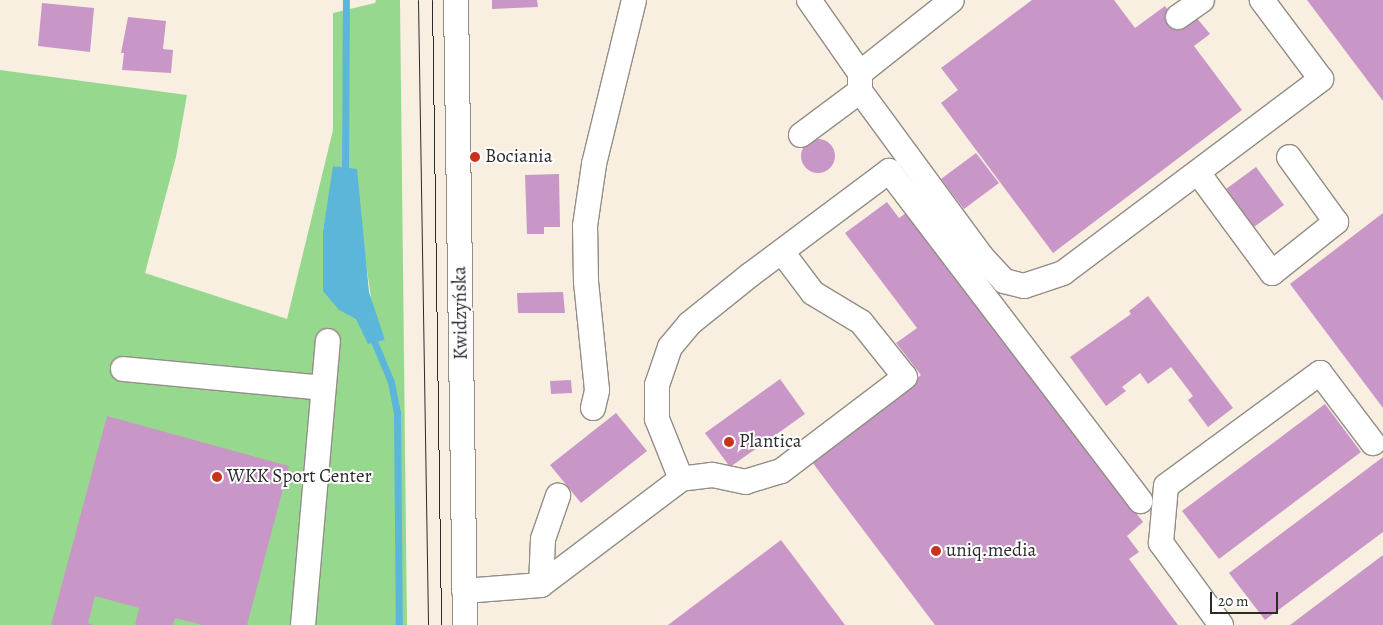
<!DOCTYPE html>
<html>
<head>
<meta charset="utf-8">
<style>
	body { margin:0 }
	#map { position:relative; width:1383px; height:625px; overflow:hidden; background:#f9efe1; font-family:Alegreya,serif }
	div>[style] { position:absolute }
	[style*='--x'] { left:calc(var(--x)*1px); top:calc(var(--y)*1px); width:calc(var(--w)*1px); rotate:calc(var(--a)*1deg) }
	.green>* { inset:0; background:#97d88f }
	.water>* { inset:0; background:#5cb6d9 }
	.stream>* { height:7px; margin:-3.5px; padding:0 3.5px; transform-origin:3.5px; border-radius:3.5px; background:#5cb6d9 }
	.building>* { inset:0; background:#c896c7 }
	.round { border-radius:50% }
	.roads { filter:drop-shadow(1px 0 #928d86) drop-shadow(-1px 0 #928d86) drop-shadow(0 1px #928d86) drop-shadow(0 -1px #928d86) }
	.minor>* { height:24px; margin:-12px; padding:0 12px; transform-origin:12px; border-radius:12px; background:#fff }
	.tram>* { height:1px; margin:-0.5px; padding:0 0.5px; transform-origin:0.5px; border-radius:0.5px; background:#2b2b2b }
	.dots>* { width:14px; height:14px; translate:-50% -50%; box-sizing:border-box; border:2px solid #fff; border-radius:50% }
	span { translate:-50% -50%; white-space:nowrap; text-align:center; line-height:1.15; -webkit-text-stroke:4px #fff; paint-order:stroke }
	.poi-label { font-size:19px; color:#2b2b2b }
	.left { translate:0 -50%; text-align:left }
	.street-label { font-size:19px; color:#2b2b2b }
	.scale { position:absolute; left:1210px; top:592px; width:68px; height:22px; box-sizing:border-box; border:2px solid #2b2b2b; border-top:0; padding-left:6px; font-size:15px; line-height:18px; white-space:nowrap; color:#2b2b2b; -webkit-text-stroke:4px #fff; paint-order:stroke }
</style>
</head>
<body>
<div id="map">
	<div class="green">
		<i style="clip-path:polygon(evenodd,376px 0,400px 0,407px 625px,0 625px,0 70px,187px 95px,176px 157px,145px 273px,287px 319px,333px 130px,333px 13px,375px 3px,376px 0,334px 166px,345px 169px,362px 236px,373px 311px,385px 340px,368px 343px,323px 231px,334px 166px)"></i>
	</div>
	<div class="water">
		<i style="clip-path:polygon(333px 166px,357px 169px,369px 292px,385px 340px,368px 344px,356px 319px,339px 310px,323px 291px,323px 231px)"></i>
	</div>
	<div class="stream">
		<i style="--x:345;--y:177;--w:177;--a:-89.7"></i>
		<i style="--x:371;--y:334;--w:52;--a:67.4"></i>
		<i style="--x:391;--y:382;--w:31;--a:79"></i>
		<i style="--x:397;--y:412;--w:213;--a:89.5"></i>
	</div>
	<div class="building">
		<i style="clip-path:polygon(492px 0,537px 0,538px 7px,492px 9px)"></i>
		<i style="clip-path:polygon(1032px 0,1114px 0,1135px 28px,1165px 6px,1181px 28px,1196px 17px,1210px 34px,1194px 46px,1242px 110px,1053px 253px,941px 103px,958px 90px,941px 68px)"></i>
		<i style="clip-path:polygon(1307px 0,1383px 0,1383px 101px)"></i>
		<i style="clip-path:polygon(42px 3px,94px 8px,90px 52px,38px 46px)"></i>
		<i style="clip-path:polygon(128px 17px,166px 21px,163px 49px,173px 50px,171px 73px,122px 70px,124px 53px,121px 53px)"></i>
		<i class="round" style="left:801px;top:139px;width:34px;height:34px"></i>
		<i style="clip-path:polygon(976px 153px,999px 183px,964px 209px,941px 179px)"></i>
		<i style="clip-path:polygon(1256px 167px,1284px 205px,1254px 227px,1226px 189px)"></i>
		<i style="clip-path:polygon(559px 174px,560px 227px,544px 227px,544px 234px,527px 234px,525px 175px)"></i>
		<i style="clip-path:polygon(887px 202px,899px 218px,909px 211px,1143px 522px,1127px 536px,1139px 552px,1129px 559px,1178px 625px,935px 625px,809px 458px,921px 375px,896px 343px,917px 328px,845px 233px)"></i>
		<i style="clip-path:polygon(1383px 213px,1383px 408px,1290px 284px)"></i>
		<i style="clip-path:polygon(563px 292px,565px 313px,518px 313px,517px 293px)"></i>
		<i style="clip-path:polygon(1148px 296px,1233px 408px,1208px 427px,1188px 400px,1193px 396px,1171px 367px,1148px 384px,1140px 373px,1122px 387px,1126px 391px,1106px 406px,1070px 357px,1131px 314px,1129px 311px)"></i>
		<i style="clip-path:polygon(780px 379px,805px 414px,730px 467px,705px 433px)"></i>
		<i style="clip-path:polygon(571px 380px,572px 393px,551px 394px,550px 381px)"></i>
		<i style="clip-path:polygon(1325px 404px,1361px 452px,1219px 559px,1182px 511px)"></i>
		<i style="clip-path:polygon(616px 413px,647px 451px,581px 503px,550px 465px)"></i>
		<i style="clip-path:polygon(107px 416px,289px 466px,247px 625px,203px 625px,175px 618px,173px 625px,135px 625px,139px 608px,95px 596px,88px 623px,93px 625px,51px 625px)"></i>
		<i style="clip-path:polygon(1383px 457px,1383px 532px,1265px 620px,1229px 573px)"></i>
		<i style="clip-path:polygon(781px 540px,845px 625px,668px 625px)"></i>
		<i style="clip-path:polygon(1383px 555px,1383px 625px,1290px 625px)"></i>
	</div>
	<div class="roads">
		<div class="minor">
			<i style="--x:456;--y:0;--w:625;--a:89.17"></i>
			<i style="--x:809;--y:0;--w:89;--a:55.1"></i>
			<i style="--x:860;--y:73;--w:117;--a:-38.4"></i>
			<i style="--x:1178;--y:17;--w:29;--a:-35"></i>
			<i style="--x:860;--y:73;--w:18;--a:90"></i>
			<i style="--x:860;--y:91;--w:205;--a:53.7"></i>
			<i style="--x:981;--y:256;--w:34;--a:47"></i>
			<i style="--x:1004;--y:281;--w:21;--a:14"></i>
			<i style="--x:1024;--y:286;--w:41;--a:-18.4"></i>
			<i style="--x:1063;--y:273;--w:323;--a:-36.9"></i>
			<i style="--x:1321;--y:79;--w:99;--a:-126.8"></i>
			<i style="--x:801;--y:135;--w:74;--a:-36.7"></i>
			<i style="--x:1199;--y:174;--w:123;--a:53.6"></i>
			<i style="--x:1272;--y:273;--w:82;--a:-38.6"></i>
			<i style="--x:1336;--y:222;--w:80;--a:-125.9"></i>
			<i style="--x:782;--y:252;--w:51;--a:52.9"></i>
			<i style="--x:813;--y:293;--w:56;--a:31.1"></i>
			<i style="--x:861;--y:322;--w:70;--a:51.3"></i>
			<i style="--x:905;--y:377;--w:156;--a:142.8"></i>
			<i style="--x:781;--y:471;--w:37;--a:163"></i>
			<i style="--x:746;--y:482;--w:35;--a:-168"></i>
			<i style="--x:712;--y:475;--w:31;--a:173"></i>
			<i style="--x:681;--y:479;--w:65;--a:-111.8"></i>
			<i style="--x:657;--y:419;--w:34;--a:-90"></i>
			<i style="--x:657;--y:385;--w:40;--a:-71.1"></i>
			<i style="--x:670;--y:347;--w:30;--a:-50"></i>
			<i style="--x:689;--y:324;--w:78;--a:-38.8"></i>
			<i style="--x:750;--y:275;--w:174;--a:-36.8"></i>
			<i style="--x:889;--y:171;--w:415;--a:52.7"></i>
			<i style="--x:123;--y:369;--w:201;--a:5.4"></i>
			<i style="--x:593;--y:408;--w:18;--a:-77"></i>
			<i style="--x:597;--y:390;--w:110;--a:-95.8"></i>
			<i style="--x:586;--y:281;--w:55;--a:-91"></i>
			<i style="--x:585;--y:226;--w:63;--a:-81.7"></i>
			<i style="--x:594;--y:164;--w:169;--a:-76.3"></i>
			<i style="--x:541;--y:585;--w:46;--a:-87.5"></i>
			<i style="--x:543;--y:539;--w:46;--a:-70.8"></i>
			<i style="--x:464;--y:591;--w:77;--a:-4.5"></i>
			<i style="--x:541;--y:585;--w:176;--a:-37.1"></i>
			<i style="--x:303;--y:625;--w:285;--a:-85"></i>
			<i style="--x:1221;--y:625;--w:102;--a:-126.2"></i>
			<i style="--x:1161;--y:543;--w:57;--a:-85"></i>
			<i style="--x:1166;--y:486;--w:191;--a:-36.3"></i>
			<i style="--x:1320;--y:373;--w:88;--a:52.9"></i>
		</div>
	</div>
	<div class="tram">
		<i style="--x:418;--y:0;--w:625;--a:89.08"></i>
		<i style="--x:432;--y:0;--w:625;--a:89.17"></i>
	</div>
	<div class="dots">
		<i style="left:475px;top:157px;background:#c8321e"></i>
		<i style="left:729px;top:442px;background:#c8321e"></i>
		<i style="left:217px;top:477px;background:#c8321e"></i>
		<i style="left:936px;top:551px;background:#c8321e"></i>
	</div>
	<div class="poi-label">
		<span class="left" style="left:485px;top:157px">Bociania</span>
		<span class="left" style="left:739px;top:442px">Plantica</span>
		<span class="left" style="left:227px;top:477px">WKK Sport Center</span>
		<span class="left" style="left:946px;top:551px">uniq.media</span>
	</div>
	<div class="street-label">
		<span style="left:461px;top:313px;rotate:-91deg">Kwidzyńska</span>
	</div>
	<div class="scale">20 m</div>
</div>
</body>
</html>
